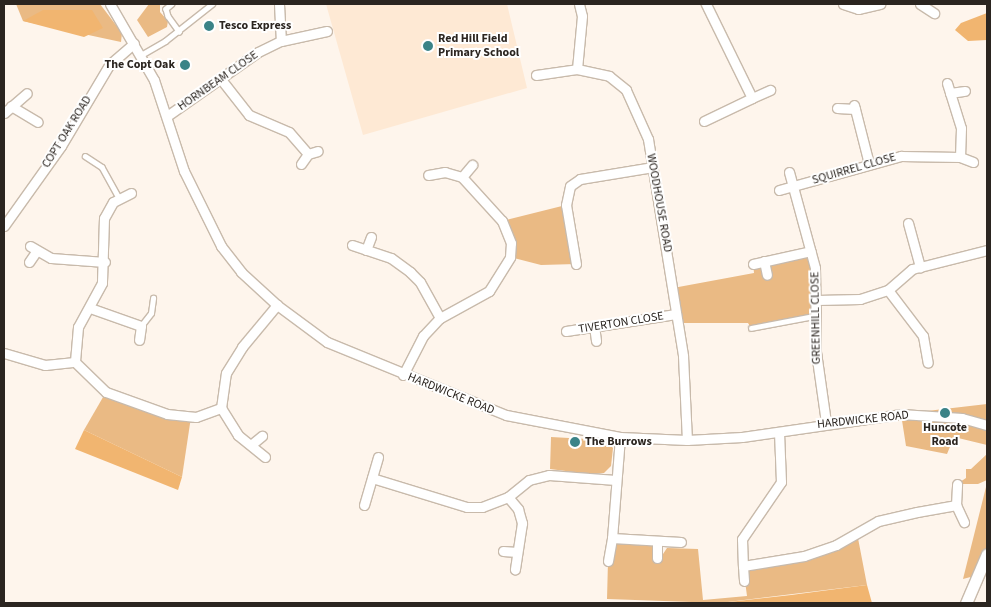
<!DOCTYPE html>
<html>
<head>
<meta charset="utf-8">
<style>
	body { margin:0 }
	#map { position:relative; width:991px; height:607px; overflow:hidden; background:#fef5ec; font-family:"Source Sans 3",sans-serif }
	div>[style] { position:absolute }
	[style*='--x'] { left:calc(var(--x)*1px); top:calc(var(--y)*1px); width:calc(var(--w)*1px); rotate:calc(var(--a)*1deg) }
	.built>* { inset:0; background:#fee9d4 }
	.green>* { inset:0; background:#eaba84 }
	.forest>* { inset:0; background:#f1b570 }
	.roads { filter:drop-shadow(1px 0 #c8baab) drop-shadow(-1px 0 #c8baab) drop-shadow(0 1px #c8baab) drop-shadow(0 -1px #c8baab) }
	.lane>* { height:4.5px; margin:-2.25px; padding:0 2.25px; transform-origin:2.25px; border-radius:2.25px; background:#fff }
	.street>* { height:9px; margin:-4.5px; padding:0 4.5px; transform-origin:4.5px; border-radius:4.5px; background:#fff }
	.secondary>* { height:11px; margin:-5.5px; padding:0 5.5px; transform-origin:5.5px; border-radius:5.5px; background:#fff }
	.dots>* { width:14px; height:14px; translate:-50% -50%; box-sizing:border-box; border:2px solid #fff; border-radius:50% }
	span { translate:-50% -50%; white-space:nowrap; text-align:center; line-height:1.15; -webkit-text-stroke:4px #fff; paint-order:stroke }
	.poi-label { font-size:12px; color:#2b2520; font-weight:700 }
	.left { translate:0 -50%; text-align:left }
	.right { translate:-100% -50%; text-align:right }
	.street-label { font-size:12px; color:#2b2520 }
	.frame { position:absolute; inset:0; border:5px solid #2b2520; pointer-events:none }
</style>
</head>
<body>
<div id="map">
	<div class="built">
		<i style="clip-path:polygon(326px 4px,507px 4px,527px 88px,363px 135px)"></i>
	</div>
	<div class="green">
		<i style="clip-path:polygon(16px 4px,100px 4px,122px 33px,121px 42px,23px 21px)"></i>
		<i style="clip-path:polygon(149px 4px,160px 4px,160px 12px,168px 21px,167px 27px,148px 37px,137px 20px)"></i>
		<i style="clip-path:polygon(566px 205px,576px 264px,541px 265px,510px 257px,502px 221px)"></i>
		<i style="clip-path:polygon(811px 251px,814px 316px,751px 328px,748px 323px,677px 323px,673px 288px,754px 273px,753px 264px)"></i>
		<i style="clip-path:polygon(106px 392px,191px 417px,182px 477px,84px 430px)"></i>
		<i style="clip-path:polygon(987px 404px,987px 445px,954px 437px,947px 454px,906px 446px,901px 414px)"></i>
		<i style="clip-path:polygon(551px 437px,605px 440px,613px 448px,611px 466px,604px 473px,589px 474px,550px 469px)"></i>
		<i style="clip-path:polygon(987px 454px,987px 480px,978px 484px,957px 484px,966px 478px,966px 469px,971px 469px)"></i>
		<i style="clip-path:polygon(987px 483px,987px 554px,978px 575px,963px 579px)"></i>
		<i style="clip-path:polygon(857px 533px,867px 585px,720px 603px,607px 599px,608px 561px,612px 538px,657px 543px,661px 557px,667px 548px,698px 549px,703px 600px,747px 596px,743px 566px,804px 556px)"></i>
	</div>
	<div class="forest">
		<i style="clip-path:polygon(43px 10px,92px 10px,103px 28px,84px 37px,23px 21px)"></i>
		<i style="clip-path:polygon(987px 13px,987px 40px,968px 41px,955px 30px,961px 23px)"></i>
		<i style="clip-path:polygon(84px 430px,182px 477px,178px 490px,75px 449px)"></i>
		<i style="clip-path:polygon(867px 585px,872px 603px,720px 603px,791px 595px)"></i>
	</div>
	<div class="roads">
		<div class="lane">
			<i style="--x:172;--y:4;--w:8;--a:140"></i>
			<i style="--x:166;--y:9;--w:7;--a:74"></i>
			<i style="--x:168;--y:16;--w:19;--a:54"></i>
			<i style="--x:141;--y:55;--w:28;--a:-30"></i>
			<i style="--x:165;--y:41;--w:60;--a:-38.2"></i>
			<i style="--x:85;--y:156;--w:20;--a:33"></i>
			<i style="--x:102;--y:167;--w:35;--a:61"></i>
			<i style="--x:141;--y:326;--w:16;--a:-52"></i>
			<i style="--x:151;--y:313;--w:15;--a:-82"></i>
			<i style="--x:751;--y:328;--w:64;--a:-10.8"></i>
		</div>
		<div class="street">
			<i style="--x:110;--y:4;--w:88;--a:59.9"></i>
			<i style="--x:154;--y:80;--w:96;--a:71.8"></i>
			<i style="--x:184;--y:171;--w:84;--a:63.7"></i>
			<i style="--x:221;--y:246;--w:33;--a:52"></i>
			<i style="--x:241;--y:272;--w:49;--a:42.5"></i>
			<i style="--x:277;--y:305;--w:62;--a:36.5"></i>
			<i style="--x:327;--y:342;--w:193;--a:22.2"></i>
			<i style="--x:506;--y:415;--w:116;--a:10.9"></i>
			<i style="--x:620;--y:437;--w:67;--a:2.6"></i>
			<i style="--x:687;--y:440;--w:55;--a:-3.1"></i>
			<i style="--x:742;--y:437;--w:161;--a:-8.2"></i>
			<i style="--x:901;--y:414;--w:61;--a:3.8"></i>
			<i style="--x:962;--y:418;--w:26;--a:16"></i>
			<i style="--x:279;--y:4;--w:37;--a:87"></i>
			<i style="--x:579;--y:4;--w:12;--a:76"></i>
			<i style="--x:582;--y:16;--w:53;--a:95.4"></i>
			<i style="--x:577;--y:69;--w:33;--a:12"></i>
			<i style="--x:609;--y:76;--w:22;--a:39"></i>
			<i style="--x:626;--y:90;--w:54;--a:65.8"></i>
			<i style="--x:648;--y:139;--w:220;--a:80.8"></i>
			<i style="--x:683;--y:356;--w:84;--a:87.3"></i>
			<i style="--x:843;--y:4;--w:16;--a:18"></i>
			<i style="--x:858;--y:9;--w:23;--a:-13"></i>
			<i style="--x:920;--y:4;--w:17;--a:33"></i>
			<i style="--x:536;--y:75;--w:41;--a:-8.3"></i>
			<i style="--x:220;--y:78;--w:47;--a:51.9"></i>
			<i style="--x:249;--y:115;--w:43;--a:23"></i>
			<i style="--x:289;--y:132;--w:29;--a:49"></i>
			<i style="--x:308;--y:154;--w:10;--a:-17"></i>
			<i style="--x:950;--y:93;--w:15;--a:-8"></i>
			<i style="--x:752;--y:98;--w:20;--a:-24"></i>
			<i style="--x:854;--y:105;--w:61;--a:75.7"></i>
			<i style="--x:11;--y:106;--w:31;--a:31"></i>
			<i style="--x:837;--y:108;--w:18;--a:3"></i>
			<i style="--x:4;--y:113;--w:30;--a:-41"></i>
			<i style="--x:167;--y:116;--w:111;--a:-35.1"></i>
			<i style="--x:258;--y:52;--w:25;--a:-26"></i>
			<i style="--x:281;--y:41;--w:47;--a:-12.3"></i>
			<i style="--x:704;--y:121;--w:53;--a:-25.6"></i>
			<i style="--x:752;--y:98;--w:105;--a:-116.1"></i>
			<i style="--x:960;--y:157;--w:14;--a:21"></i>
			<i style="--x:301;--y:164;--w:12;--a:-55"></i>
			<i style="--x:789;--y:172;--w:99;--a:74.8"></i>
			<i style="--x:815;--y:268;--w:84;--a:89.3"></i>
			<i style="--x:816;--y:352;--w:71;--a:81.9"></i>
			<i style="--x:462;--y:177;--w:16;--a:-50"></i>
			<i style="--x:779;--y:190;--w:127;--a:-15.6"></i>
			<i style="--x:901;--y:156;--w:59;--a:1"></i>
			<i style="--x:960;--y:157;--w:29;--a:-88"></i>
			<i style="--x:961;--y:128;--w:47;--a:-107.3"></i>
			<i style="--x:131;--y:193;--w:20;--a:153"></i>
			<i style="--x:113;--y:202;--w:18;--a:119"></i>
			<i style="--x:104;--y:218;--w:65;--a:91.8"></i>
			<i style="--x:102;--y:283;--w:50;--a:118.6"></i>
			<i style="--x:78;--y:327;--w:35;--a:95"></i>
			<i style="--x:75;--y:362;--w:43;--a:44.1"></i>
			<i style="--x:106;--y:392;--w:65;--a:19.8"></i>
			<i style="--x:167;--y:414;--w:29;--a:6"></i>
			<i style="--x:196;--y:417;--w:27;--a:-20"></i>
			<i style="--x:908;--y:223;--w:46;--a:74.7"></i>
			<i style="--x:4;--y:226;--w:98;--a:-54.5"></i>
			<i style="--x:61;--y:146;--w:94;--a:-59.3"></i>
			<i style="--x:109;--y:65;--w:33;--a:-41"></i>
			<i style="--x:352;--y:245;--w:41;--a:18.4"></i>
			<i style="--x:391;--y:258;--w:24;--a:36"></i>
			<i style="--x:410;--y:272;--w:14;--a:45"></i>
			<i style="--x:420;--y:282;--w:41;--a:60.9"></i>
			<i style="--x:30;--y:246;--w:24;--a:30"></i>
			<i style="--x:51;--y:258;--w:54;--a:4.2"></i>
			<i style="--x:366;--y:250;--w:14;--a:-69"></i>
			<i style="--x:764;--y:261;--w:14;--a:78"></i>
			<i style="--x:29;--y:262;--w:14;--a:-56"></i>
			<i style="--x:576;--y:264;--w:60;--a:-99.6"></i>
			<i style="--x:566;--y:205;--w:19;--a:-78"></i>
			<i style="--x:570;--y:186;--w:12;--a:-35"></i>
			<i style="--x:580;--y:179;--w:74;--a:-9.3"></i>
			<i style="--x:753;--y:264;--w:59;--a:-12.6"></i>
			<i style="--x:888;--y:290;--w:58;--a:52.7"></i>
			<i style="--x:923;--y:336;--w:27;--a:80"></i>
			<i style="--x:817;--y:300;--w:43;--a:-1.3"></i>
			<i style="--x:860;--y:299;--w:29;--a:-18"></i>
			<i style="--x:888;--y:290;--w:32;--a:-41"></i>
			<i style="--x:912;--y:269;--w:77;--a:-14.2"></i>
			<i style="--x:90;--y:308;--w:54;--a:19.4"></i>
			<i style="--x:141;--y:326;--w:14;--a:98"></i>
			<i style="--x:594;--y:326;--w:15;--a:82"></i>
			<i style="--x:566;--y:331;--w:111;--a:-8.8"></i>
			<i style="--x:4;--y:353;--w:43;--a:16.3"></i>
			<i style="--x:45;--y:365;--w:30;--a:-6"></i>
			<i style="--x:403;--y:375;--w:44;--a:-62.9"></i>
			<i style="--x:423;--y:336;--w:25;--a:-47"></i>
			<i style="--x:440;--y:318;--w:56;--a:-28.9"></i>
			<i style="--x:489;--y:291;--w:40;--a:-58"></i>
			<i style="--x:510;--y:257;--w:14;--a:-86"></i>
			<i style="--x:511;--y:243;--w:24;--a:-112"></i>
			<i style="--x:502;--y:221;--w:59;--a:-132.3"></i>
			<i style="--x:462;--y:177;--w:18;--a:-164"></i>
			<i style="--x:445;--y:172;--w:17;--a:170"></i>
			<i style="--x:779;--y:432;--w:50;--a:87.7"></i>
			<i style="--x:781;--y:482;--w:69;--a:124.4"></i>
			<i style="--x:742;--y:539;--w:27;--a:88"></i>
			<i style="--x:743;--y:566;--w:62;--a:-9.3"></i>
			<i style="--x:804;--y:556;--w:34;--a:-19"></i>
			<i style="--x:836;--y:545;--w:48;--a:-29.7"></i>
			<i style="--x:878;--y:521;--w:40;--a:-13"></i>
			<i style="--x:917;--y:512;--w:40;--a:-10"></i>
			<i style="--x:956;--y:505;--w:19;--a:65"></i>
			<i style="--x:620;--y:437;--w:101;--a:94.5"></i>
			<i style="--x:612;--y:538;--w:69;--a:3.3"></i>
			<i style="--x:252;--y:444;--w:13;--a:-39"></i>
			<i style="--x:265;--y:457;--w:35;--a:-141"></i>
			<i style="--x:238;--y:435;--w:32;--a:-122"></i>
			<i style="--x:221;--y:408;--w:35;--a:-82"></i>
			<i style="--x:226;--y:373;--w:31;--a:-58"></i>
			<i style="--x:242;--y:347;--w:55;--a:-50.2"></i>
			<i style="--x:372;--y:478;--w:99;--a:17"></i>
			<i style="--x:467;--y:507;--w:15;--a:0"></i>
			<i style="--x:482;--y:507;--w:28;--a:-21"></i>
			<i style="--x:508;--y:497;--w:27;--a:-39"></i>
			<i style="--x:529;--y:480;--w:21;--a:-14"></i>
			<i style="--x:549;--y:475;--w:67;--a:4.3"></i>
			<i style="--x:508;--y:497;--w:16;--a:50"></i>
			<i style="--x:518;--y:509;--w:15;--a:74"></i>
			<i style="--x:522;--y:523;--w:47;--a:98.7"></i>
			<i style="--x:364;--y:505;--w:50;--a:-73.7"></i>
			<i style="--x:956;--y:505;--w:21;--a:-87"></i>
			<i style="--x:503;--y:551;--w:14;--a:4"></i>
			<i style="--x:657;--y:558;--w:15;--a:-90"></i>
			<i style="--x:608;--y:561;--w:23;--a:-80"></i>
			<i style="--x:743;--y:566;--w:15;--a:86"></i>
		</div>
		<div class="secondary">
			<i style="--x:966;--y:603;--w:53;--a:-66.8"></i>
		</div>
	</div>
	<div class="dots">
		<i style="left:209px;top:26px;background:#3b8387"></i>
		<i style="left:428px;top:46px;background:#3b8387"></i>
		<i style="left:185px;top:65px;background:#3b8387"></i>
		<i style="left:945px;top:413px;background:#3b8387"></i>
		<i style="left:575px;top:442px;background:#3b8387"></i>
	</div>
	<div class="poi-label">
		<span class="left" style="left:219px;top:26px">Tesco Express</span>
		<span class="left" style="left:438px;top:46px">Red Hill Field<br>Primary School</span>
		<span class="right" style="left:175px;top:65px">The Copt Oak</span>
		<span style="left:945px;top:435px">Huncote<br>Road</span>
		<span class="left" style="left:585px;top:442px">The Burrows</span>
	</div>
	<div class="street-label">
		<span style="left:218px;top:81px;rotate:-35deg">HORNBEAM CLOSE</span>
		<span style="left:67px;top:132px;rotate:-58deg">COPT OAK ROAD</span>
		<span style="left:854px;top:169px;rotate:-16deg">SQUIRREL CLOSE</span>
		<span style="left:659px;top:203px;rotate:80deg">WOODHOUSE ROAD</span>
		<span style="left:816px;top:318px;rotate:-91deg">GREENHILL CLOSE</span>
		<span style="left:621px;top:323px;rotate:-9deg">TIVERTON CLOSE</span>
		<span style="left:451px;top:394px;rotate:22deg">HARDWICKE ROAD</span>
		<span style="left:863px;top:420px;rotate:-6deg">HARDWICKE ROAD</span>
	</div>
	<div class="frame"></div>
</div>
</body>
</html>
